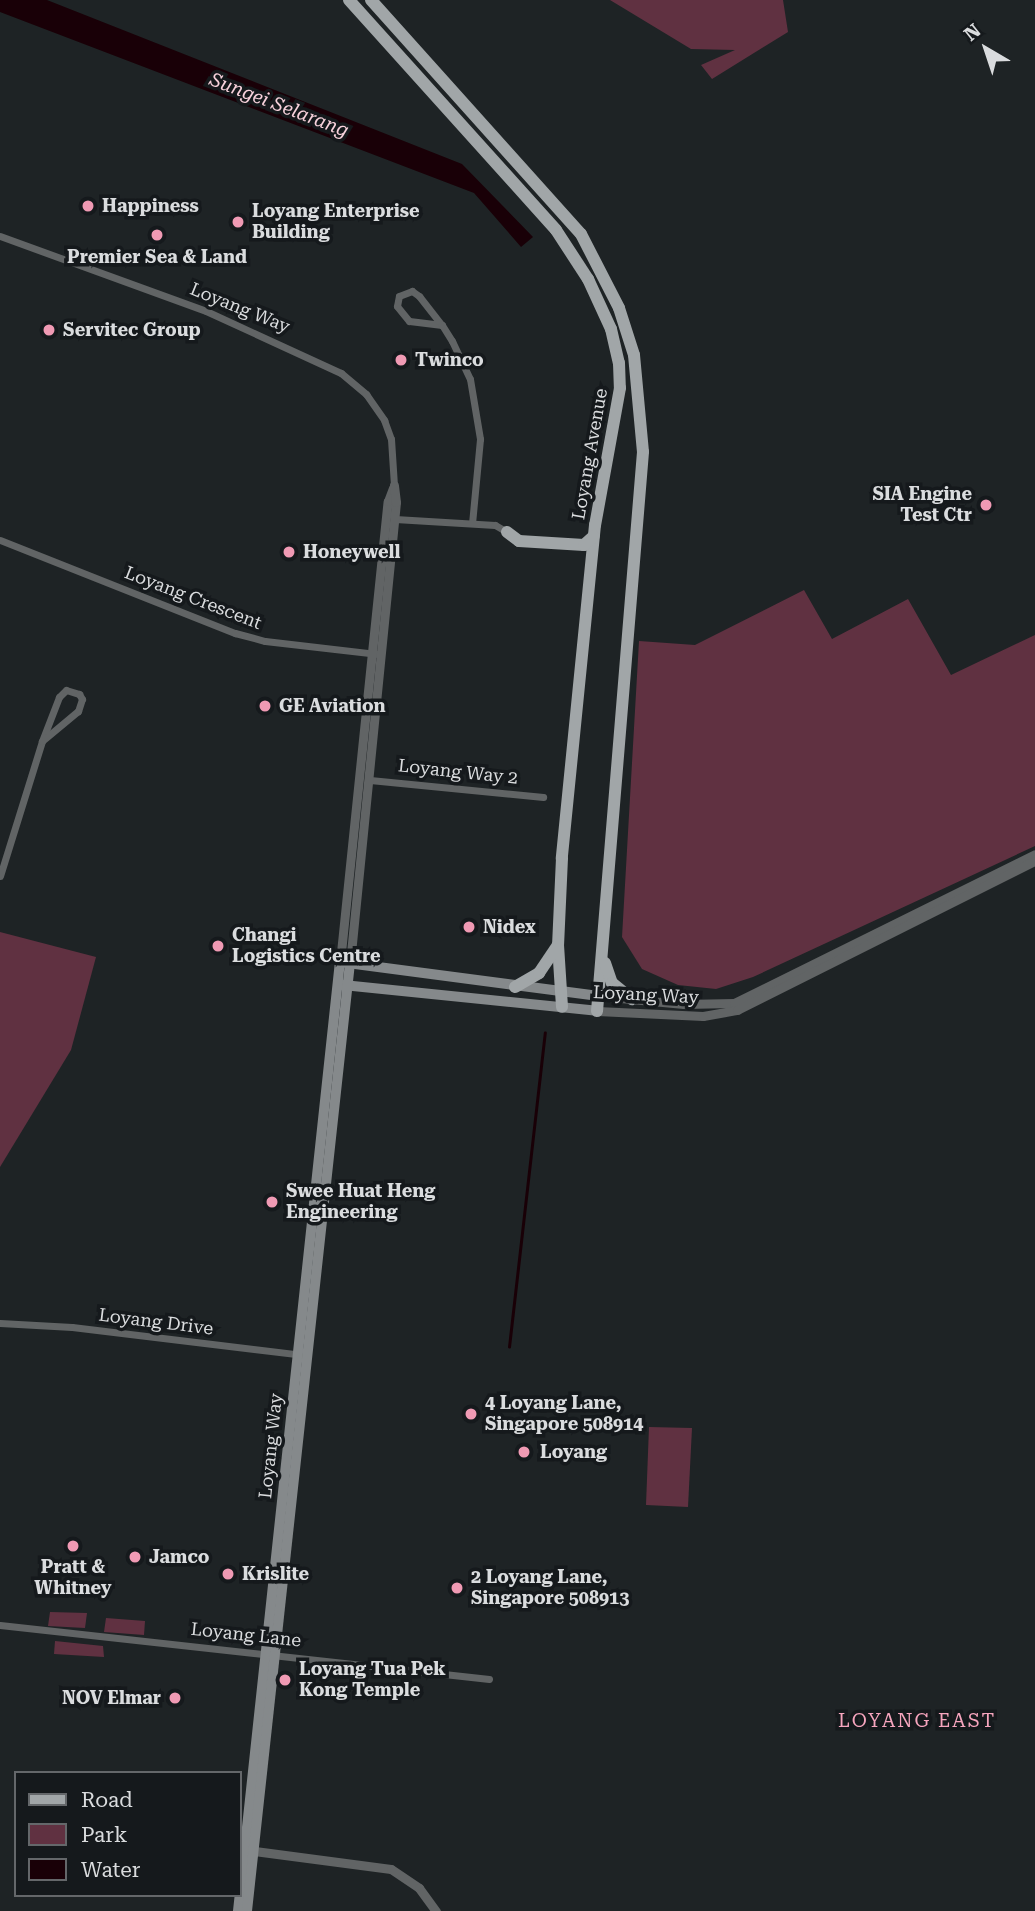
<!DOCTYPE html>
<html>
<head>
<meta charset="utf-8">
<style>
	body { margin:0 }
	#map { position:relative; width:1035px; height:1911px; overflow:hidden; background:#1e2325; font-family:"Roboto Serif",serif }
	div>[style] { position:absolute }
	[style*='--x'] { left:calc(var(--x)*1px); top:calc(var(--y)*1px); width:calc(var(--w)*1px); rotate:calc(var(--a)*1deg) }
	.green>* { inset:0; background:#603141 }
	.water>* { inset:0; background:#190007 }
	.stream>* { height:2.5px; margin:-1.25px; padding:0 1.25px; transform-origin:1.25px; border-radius:1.25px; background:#190007 }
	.minor>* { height:7px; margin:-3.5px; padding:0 3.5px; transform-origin:3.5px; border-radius:3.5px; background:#616465 }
	.tertiary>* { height:9px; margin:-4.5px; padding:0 4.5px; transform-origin:4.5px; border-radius:4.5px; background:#616465 }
	.secondary>* { height:10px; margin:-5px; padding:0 5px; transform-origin:5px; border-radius:5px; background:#85898b }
	.primary>* { height:12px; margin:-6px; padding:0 6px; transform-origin:6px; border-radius:6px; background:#a1a6a8 }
	.dots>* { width:19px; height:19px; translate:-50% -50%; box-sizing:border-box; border:4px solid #15191c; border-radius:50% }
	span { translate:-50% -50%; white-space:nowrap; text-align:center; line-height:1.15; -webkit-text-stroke:7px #15191c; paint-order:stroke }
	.poi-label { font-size:18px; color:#dadcde; font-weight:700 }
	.left { translate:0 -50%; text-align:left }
	.right { translate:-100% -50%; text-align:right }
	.street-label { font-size:18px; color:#dadcde }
	.water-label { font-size:19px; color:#f8d2dc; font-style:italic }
	.neighbourhood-label { font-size:19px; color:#f6a5be; letter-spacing:2px }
	.legend { position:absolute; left:14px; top:1771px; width:228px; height:126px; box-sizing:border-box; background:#15191c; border:2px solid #64676a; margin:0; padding:9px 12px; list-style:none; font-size:21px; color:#dadcde }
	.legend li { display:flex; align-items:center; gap:14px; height:35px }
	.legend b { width:35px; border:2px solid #64676a }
	.north { position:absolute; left:951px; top:14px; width:70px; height:70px; -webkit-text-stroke:5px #15191c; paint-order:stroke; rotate:321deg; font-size:19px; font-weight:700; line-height:28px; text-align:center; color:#dadcde }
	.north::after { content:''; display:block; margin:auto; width:24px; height:32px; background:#dadcde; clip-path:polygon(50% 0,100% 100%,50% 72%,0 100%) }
</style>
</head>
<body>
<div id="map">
	<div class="green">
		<i style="clip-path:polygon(610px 0,783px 0,788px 32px,712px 79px,701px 65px,735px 50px,691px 49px)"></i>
		<i style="clip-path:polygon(804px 590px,832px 639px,908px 599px,951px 675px,1035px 635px,1035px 846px,753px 977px,716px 989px,678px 985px,642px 969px,622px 937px,639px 641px,695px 645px)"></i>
		<i style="clip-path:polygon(0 932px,96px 957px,71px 1050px,0 1167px)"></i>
		<i style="clip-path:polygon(649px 1427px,692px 1428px,688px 1507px,646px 1505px)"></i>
		<i style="clip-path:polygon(50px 1612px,87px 1613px,85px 1628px,48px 1626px)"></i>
		<i style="clip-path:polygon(106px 1618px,145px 1621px,144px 1635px,104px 1632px)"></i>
		<i style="clip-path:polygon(55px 1641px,103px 1646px,104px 1657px,54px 1654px)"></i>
	</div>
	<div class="water">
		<i style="clip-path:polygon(0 0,47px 0,462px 164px,533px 237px,521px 247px,474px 193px,0 12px)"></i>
	</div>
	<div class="stream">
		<i style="--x:509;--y:1347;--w:316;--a:-83.5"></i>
	</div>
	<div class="minor">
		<i style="--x:0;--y:236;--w:219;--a:20"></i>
		<i style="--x:206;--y:311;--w:149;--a:24.7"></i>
		<i style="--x:341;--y:373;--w:33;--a:40"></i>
		<i style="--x:366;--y:394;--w:32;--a:55"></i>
		<i style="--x:384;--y:420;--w:20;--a:70"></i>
		<i style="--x:391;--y:439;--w:46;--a:86.3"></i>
		<i style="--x:442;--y:325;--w:33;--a:-173"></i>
		<i style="--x:409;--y:321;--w:19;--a:-129"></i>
		<i style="--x:397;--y:306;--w:10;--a:-79"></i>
		<i style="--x:399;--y:296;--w:14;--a:-21"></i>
		<i style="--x:412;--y:291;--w:9;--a:36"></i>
		<i style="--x:419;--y:296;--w:37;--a:52"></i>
		<i style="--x:442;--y:325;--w:19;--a:58"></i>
		<i style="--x:452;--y:341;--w:42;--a:64.7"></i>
		<i style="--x:470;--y:379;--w:61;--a:80.5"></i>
		<i style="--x:480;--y:439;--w:84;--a:95.4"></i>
		<i style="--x:395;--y:519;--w:100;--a:3.4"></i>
		<i style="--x:495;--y:525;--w:14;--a:30"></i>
		<i style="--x:0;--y:540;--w:253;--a:21.6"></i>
		<i style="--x:235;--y:633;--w:31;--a:15"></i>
		<i style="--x:265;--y:641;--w:114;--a:6.6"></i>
		<i style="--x:370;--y:780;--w:174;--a:5.6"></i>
		<i style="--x:0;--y:876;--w:141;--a:-72.7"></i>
		<i style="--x:42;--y:741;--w:47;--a:-68.9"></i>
		<i style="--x:59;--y:697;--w:10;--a:-45"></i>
		<i style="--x:66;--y:690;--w:14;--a:17"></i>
		<i style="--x:79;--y:694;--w:6;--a:59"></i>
		<i style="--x:82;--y:699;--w:13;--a:108"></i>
		<i style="--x:78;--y:711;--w:47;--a:140.2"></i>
		<i style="--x:0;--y:1323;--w:72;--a:3.2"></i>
		<i style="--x:72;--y:1327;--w:232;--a:6.9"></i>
		<i style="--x:0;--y:1625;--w:492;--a:6.3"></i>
	</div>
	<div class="tertiary">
		<i style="--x:340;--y:962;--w:463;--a:-84.1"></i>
		<i style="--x:388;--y:501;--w:14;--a:-69"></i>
		<i style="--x:350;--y:963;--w:463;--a:-84.3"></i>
		<i style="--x:396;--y:502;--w:17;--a:-97"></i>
		<i style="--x:599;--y:996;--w:85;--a:5.4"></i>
		<i style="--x:684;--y:1004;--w:50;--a:-1.1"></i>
		<i style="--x:734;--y:1003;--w:336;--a:-26.3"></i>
		<i style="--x:597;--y:1011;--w:106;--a:2.7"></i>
		<i style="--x:703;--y:1016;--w:35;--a:-10"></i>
		<i style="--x:737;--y:1010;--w:333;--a:-26.6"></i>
		<i style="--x:247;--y:1850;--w:145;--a:7.5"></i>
		<i style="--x:391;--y:1869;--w:34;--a:34"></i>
		<i style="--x:419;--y:1888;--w:29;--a:54"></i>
	</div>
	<div class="secondary">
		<i style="--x:343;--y:985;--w:255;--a:5.8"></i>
		<i style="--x:238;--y:1911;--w:954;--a:-83.87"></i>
		<i style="--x:340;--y:962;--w:261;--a:7.5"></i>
		<i style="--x:247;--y:1911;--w:954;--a:-83.8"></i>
	</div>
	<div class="primary">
		<i style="--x:349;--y:0;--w:309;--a:48"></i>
		<i style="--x:556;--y:230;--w:59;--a:56.9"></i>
		<i style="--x:588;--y:279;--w:55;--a:65.3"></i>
		<i style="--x:611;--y:329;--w:35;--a:77"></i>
		<i style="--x:619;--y:363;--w:25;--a:88"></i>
		<i style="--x:620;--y:388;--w:139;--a:100.3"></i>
		<i style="--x:595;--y:525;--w:335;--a:95.7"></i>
		<i style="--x:562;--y:858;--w:87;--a:92.6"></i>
		<i style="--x:558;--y:945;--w:62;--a:86.3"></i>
		<i style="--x:371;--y:0;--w:314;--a:48.1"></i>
		<i style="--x:581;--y:234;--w:83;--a:62.8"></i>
		<i style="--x:619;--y:308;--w:49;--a:72.3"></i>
		<i style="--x:634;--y:355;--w:97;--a:84.7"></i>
		<i style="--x:643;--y:452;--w:561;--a:94.7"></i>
		<i style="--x:507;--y:532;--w:15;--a:37"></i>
		<i style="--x:519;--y:541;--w:65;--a:3.5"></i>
		<i style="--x:584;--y:545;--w:13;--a:-42"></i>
		<i style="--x:605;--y:963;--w:21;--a:71"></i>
		<i style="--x:612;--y:983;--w:26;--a:39"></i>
		<i style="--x:515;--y:987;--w:28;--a:-30"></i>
		<i style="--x:539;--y:973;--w:34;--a:-56"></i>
	</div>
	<div class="dots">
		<i style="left:88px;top:206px;background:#f09ab4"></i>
		<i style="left:238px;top:222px;background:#f09ab4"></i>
		<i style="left:157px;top:235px;background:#f09ab4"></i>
		<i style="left:49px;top:330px;background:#f09ab4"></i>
		<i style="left:401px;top:360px;background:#f09ab4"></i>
		<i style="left:986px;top:505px;background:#f09ab4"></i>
		<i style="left:289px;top:552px;background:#f09ab4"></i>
		<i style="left:265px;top:706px;background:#f09ab4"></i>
		<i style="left:469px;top:927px;background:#f09ab4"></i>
		<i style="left:218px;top:946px;background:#f09ab4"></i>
		<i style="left:272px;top:1202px;background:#f09ab4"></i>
		<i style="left:471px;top:1414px;background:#f09ab4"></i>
		<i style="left:524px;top:1452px;background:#f09ab4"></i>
		<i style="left:73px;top:1546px;background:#f09ab4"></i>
		<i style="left:135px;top:1557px;background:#f09ab4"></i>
		<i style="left:228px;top:1574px;background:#f09ab4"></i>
		<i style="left:457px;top:1588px;background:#f09ab4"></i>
		<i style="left:285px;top:1680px;background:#f09ab4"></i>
		<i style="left:175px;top:1698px;background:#f09ab4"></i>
	</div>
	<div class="poi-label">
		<span class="left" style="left:102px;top:206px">Happiness</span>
		<span class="left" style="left:252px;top:222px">Loyang Enterprise<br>Building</span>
		<span style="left:157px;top:257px">Premier Sea &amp; Land</span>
		<span class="left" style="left:63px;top:330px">Servitec Group</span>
		<span class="left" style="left:415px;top:360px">Twinco</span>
		<span class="right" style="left:972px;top:505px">SIA Engine<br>Test Ctr</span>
		<span class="left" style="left:303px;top:552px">Honeywell</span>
		<span class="left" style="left:279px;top:706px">GE Aviation</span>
		<span class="left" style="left:483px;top:927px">Nidex</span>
		<span class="left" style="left:232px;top:946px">Changi<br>Logistics Centre</span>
		<span class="left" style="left:286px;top:1202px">Swee Huat Heng<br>Engineering</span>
		<span class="left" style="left:485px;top:1414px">4 Loyang Lane,<br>Singapore 508914</span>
		<span class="left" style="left:540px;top:1452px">Loyang</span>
		<span class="left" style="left:149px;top:1557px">Jamco</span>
		<span style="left:73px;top:1578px">Pratt &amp;<br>Whitney</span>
		<span class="left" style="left:242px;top:1574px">Krislite</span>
		<span class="left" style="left:471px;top:1588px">2 Loyang Lane,<br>Singapore 508913</span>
		<span class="left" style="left:299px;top:1680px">Loyang Tua Pek<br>Kong Temple</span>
		<span class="right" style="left:161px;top:1698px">NOV Elmar</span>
	</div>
	<div class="street-label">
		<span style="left:240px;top:308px;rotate:22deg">Loyang Way</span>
		<span style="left:590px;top:454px;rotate:-80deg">Loyang Avenue</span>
		<span style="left:193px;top:598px;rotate:21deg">Loyang Crescent</span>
		<span style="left:458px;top:772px;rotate:6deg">Loyang Way 2</span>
		<span style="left:646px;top:995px;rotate:3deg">Loyang Way</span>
		<span style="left:156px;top:1322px;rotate:7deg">Loyang Drive</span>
		<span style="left:271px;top:1446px;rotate:-84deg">Loyang Way</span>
		<span style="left:246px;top:1635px;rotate:6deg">Loyang Lane</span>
	</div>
	<div class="water-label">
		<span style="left:279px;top:105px;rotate:21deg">Sungei Selarang</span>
	</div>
	<div class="neighbourhood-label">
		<span style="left:917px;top:1721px">LOYANG EAST</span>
	</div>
	<ul class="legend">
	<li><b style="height:9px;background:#a1a6a8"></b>Road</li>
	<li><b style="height:19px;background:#603141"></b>Park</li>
	<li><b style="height:19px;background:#190007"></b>Water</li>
	</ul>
	<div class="north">N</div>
</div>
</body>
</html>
